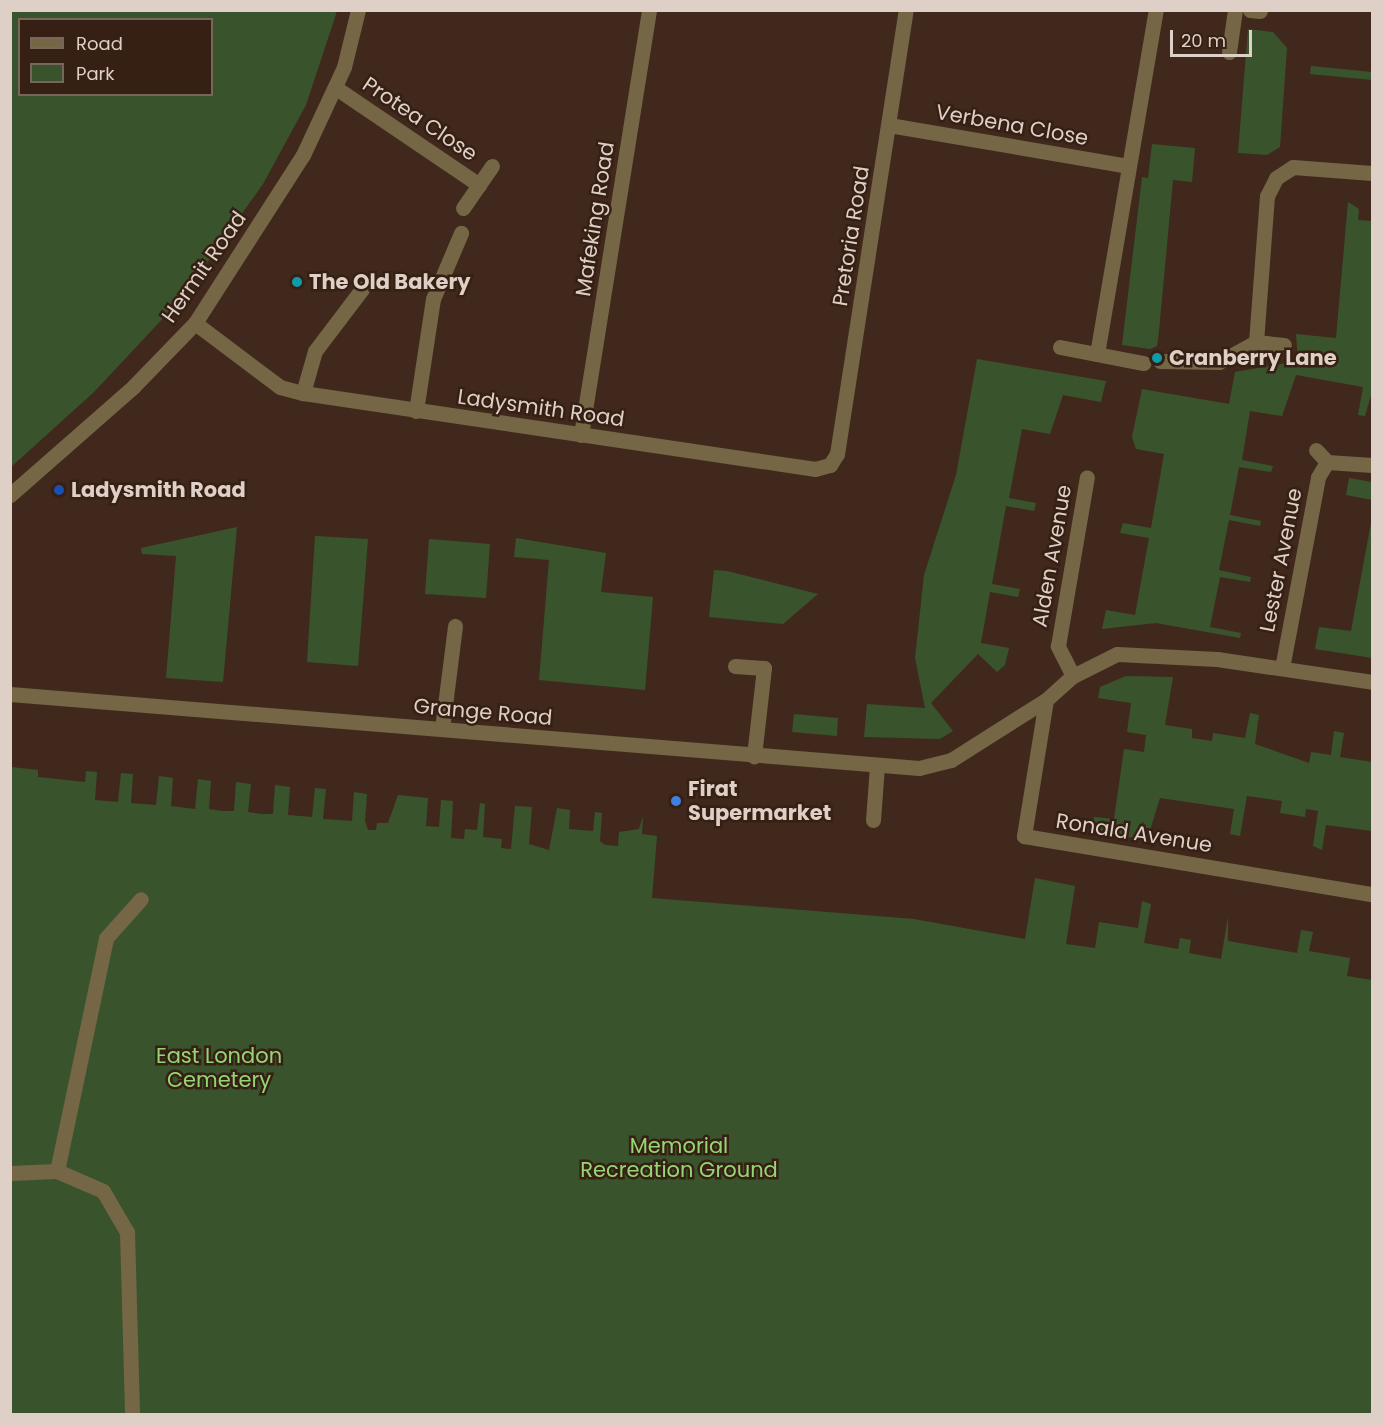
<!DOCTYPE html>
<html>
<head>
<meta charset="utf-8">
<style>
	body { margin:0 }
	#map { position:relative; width:1383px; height:1425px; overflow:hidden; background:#40291c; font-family:Poppins,sans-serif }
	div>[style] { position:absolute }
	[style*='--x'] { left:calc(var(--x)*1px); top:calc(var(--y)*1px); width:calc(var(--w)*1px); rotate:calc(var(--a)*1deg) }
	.green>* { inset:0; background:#39542c }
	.minor>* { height:15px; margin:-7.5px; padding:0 7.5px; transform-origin:7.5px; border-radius:7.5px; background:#756645 }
	.dots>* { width:16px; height:16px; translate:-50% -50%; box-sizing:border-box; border:3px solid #362013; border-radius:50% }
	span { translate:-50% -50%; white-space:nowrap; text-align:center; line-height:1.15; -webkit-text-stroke:5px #362013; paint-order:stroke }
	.street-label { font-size:21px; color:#decfc7 }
	.poi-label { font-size:21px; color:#decfc7; font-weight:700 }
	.left { translate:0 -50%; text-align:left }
	.park-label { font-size:21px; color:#94d574 }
	.frame { position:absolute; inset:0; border:12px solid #decfc7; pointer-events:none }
	.legend { position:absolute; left:18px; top:18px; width:195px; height:78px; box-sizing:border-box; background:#362013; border:2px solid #79665b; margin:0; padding:8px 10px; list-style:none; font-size:18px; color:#decfc7 }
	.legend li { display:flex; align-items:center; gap:12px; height:30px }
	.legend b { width:30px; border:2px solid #79665b }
	.scale { position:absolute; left:1170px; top:30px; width:82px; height:27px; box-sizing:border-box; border:3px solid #decfc7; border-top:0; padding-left:8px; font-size:18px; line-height:21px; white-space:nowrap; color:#decfc7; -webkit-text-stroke:4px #362013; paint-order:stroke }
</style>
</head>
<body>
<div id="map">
	<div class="green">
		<i style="clip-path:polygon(evenodd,10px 11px,337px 11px,306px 105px,263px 184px,182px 298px,94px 392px,11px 467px,10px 11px,20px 20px,212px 20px,212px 94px,20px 94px,20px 20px)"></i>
		<i style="clip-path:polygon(1248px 29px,1273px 32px,1287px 48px,1280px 147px,1267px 155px,1238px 153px)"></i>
		<i style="clip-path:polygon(1311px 66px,1372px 72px,1372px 80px,1310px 74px)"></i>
		<i style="clip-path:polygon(1152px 144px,1195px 148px,1192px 182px,1173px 180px,1159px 331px,1157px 346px,1150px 349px,1122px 345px,1142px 177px,1148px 178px)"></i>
		<i style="clip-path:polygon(1348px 202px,1359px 209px,1358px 220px,1372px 221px,1372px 392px,1365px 416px,1358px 415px,1363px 387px,1296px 375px,1282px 416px,1250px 411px,1242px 460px,1273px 466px,1271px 472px,1239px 467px,1230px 515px,1261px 521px,1260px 526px,1229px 520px,1219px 570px,1251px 577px,1250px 582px,1220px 577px,1210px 627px,1241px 633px,1240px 638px,1156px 623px,1102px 629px,1106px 610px,1135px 615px,1149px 538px,1120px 533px,1123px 523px,1151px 528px,1164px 454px,1136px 449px,1132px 437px,1142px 389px,1229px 404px,1235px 372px,1298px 361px,1296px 334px,1336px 338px)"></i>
		<i style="clip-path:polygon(977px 359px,1106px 381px,1101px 402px,1063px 395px,1050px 434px,1022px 429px,1009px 498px,1036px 503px,1034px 511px,1006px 506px,992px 584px,1020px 589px,1018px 597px,990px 592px,981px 643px,1009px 648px,1005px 665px,997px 672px,978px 654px,931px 703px,953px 731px,940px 739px,864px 737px,867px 704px,925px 708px,915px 658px,924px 575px,956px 475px)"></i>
		<i style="clip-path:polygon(1349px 478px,1372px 482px,1372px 500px,1346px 495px)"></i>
		<i style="clip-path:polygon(1372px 517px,1372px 658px,1315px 649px,1319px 627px,1351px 631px)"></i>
		<i style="clip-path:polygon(237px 527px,223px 682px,166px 678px,176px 556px,142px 554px,141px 548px)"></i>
		<i style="clip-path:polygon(315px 536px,368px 539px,358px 666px,307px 662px)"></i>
		<i style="clip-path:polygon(516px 538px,606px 553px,601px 592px,653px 597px,645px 690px,539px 680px,549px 560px,514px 557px)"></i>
		<i style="clip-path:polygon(429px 539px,490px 544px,486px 598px,425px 594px)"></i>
		<i style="clip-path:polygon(714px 570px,727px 571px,818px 594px,783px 624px,709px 617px)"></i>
		<i style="clip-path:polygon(1126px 676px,1173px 677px,1165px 725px,1192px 729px,1192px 738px,1212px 741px,1213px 733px,1245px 738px,1250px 713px,1259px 715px,1255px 744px,1309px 763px,1311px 752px,1331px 755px,1334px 731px,1344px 733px,1340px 757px,1372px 762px,1372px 831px,1326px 825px,1322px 850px,1313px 846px,1318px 811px,1306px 809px,1305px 817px,1280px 813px,1282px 801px,1247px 796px,1240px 836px,1230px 834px,1234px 809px,1160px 798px,1147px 840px,1092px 832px,1094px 817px,1114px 819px,1124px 749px,1144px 752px,1146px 735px,1127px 732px,1131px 703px,1098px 698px,1100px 687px)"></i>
		<i style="clip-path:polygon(794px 714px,838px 718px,837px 736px,792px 732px)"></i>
		<i style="clip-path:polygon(11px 767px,38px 770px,38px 777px,85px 782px,86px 771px,97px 772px,95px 800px,118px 802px,121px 773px,133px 774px,131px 803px,156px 805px,159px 776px,173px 778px,171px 806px,195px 809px,198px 779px,211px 781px,209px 809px,222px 811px,234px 811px,236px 782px,251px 784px,248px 812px,261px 814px,273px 814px,275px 785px,290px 787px,288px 815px,312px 817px,315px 788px,326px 789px,323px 819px,338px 820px,352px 821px,354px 792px,367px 794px,365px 821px,368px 830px,376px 830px,377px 823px,388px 823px,398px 795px,428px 798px,426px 826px,439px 827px,441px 800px,453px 801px,451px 838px,464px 839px,465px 829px,477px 830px,480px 803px,485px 804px,483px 837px,502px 839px,501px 848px,511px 849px,515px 806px,532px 807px,529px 844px,549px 850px,557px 808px,570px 810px,569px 829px,593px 831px,595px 812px,602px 813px,600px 841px,605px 845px,618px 846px,619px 832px,639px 829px,643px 816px,642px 834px,657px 836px,652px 898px,914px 919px,1025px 939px,1035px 878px,1075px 886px,1066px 944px,1095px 948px,1099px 922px,1138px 928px,1142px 901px,1151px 904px,1144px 943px,1178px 949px,1180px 938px,1191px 940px,1189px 953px,1221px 959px,1228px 917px,1228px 941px,1297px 953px,1301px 930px,1313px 932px,1309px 951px,1350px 958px,1347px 976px,1372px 980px,1372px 1414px,11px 1414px)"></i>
	</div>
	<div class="minor">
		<i style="--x:1250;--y:10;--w:10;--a:6"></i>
		<i style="--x:1229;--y:52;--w:42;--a:-81.9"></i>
		<i style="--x:336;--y:88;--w:173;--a:34.1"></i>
		<i style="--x:889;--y:125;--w:242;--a:9.7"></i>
		<i style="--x:463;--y:208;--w:51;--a:-55.4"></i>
		<i style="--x:195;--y:323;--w:106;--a:37"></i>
		<i style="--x:280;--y:387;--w:24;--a:15"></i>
		<i style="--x:303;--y:393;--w:518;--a:8.44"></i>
		<i style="--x:815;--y:469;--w:16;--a:-15"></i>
		<i style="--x:830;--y:465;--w:13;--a:-58"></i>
		<i style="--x:837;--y:454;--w:449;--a:-81.2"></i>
		<i style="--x:1256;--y:342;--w:146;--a:-85.7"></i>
		<i style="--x:1267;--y:196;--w:20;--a:-63"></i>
		<i style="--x:1276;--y:178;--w:20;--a:-33"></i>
		<i style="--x:1293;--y:167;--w:79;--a:4.3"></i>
		<i style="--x:1060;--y:347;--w:85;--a:10.9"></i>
		<i style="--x:1097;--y:354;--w:349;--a:-80.3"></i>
		<i style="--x:1160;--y:361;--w:59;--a:1"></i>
		<i style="--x:1219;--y:362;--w:42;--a:-28.4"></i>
		<i style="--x:1256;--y:342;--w:28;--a:6"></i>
		<i style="--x:303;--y:393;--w:44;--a:-74.1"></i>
		<i style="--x:315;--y:351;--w:78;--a:-52.8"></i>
		<i style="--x:416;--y:411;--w:113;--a:-81.4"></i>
		<i style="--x:433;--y:299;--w:72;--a:-67"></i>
		<i style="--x:581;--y:435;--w:430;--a:-80.9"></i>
		<i style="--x:1316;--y:450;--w:16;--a:47"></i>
		<i style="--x:10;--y:495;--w:164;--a:-41.3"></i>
		<i style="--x:133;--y:387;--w:89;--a:-45.9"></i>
		<i style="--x:195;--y:323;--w:200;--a:-57.3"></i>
		<i style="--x:303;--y:155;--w:97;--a:-65"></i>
		<i style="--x:344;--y:67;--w:59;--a:-76.2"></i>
		<i style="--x:735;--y:666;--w:29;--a:4"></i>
		<i style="--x:764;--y:668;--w:89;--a:96.5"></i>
		<i style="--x:1282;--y:668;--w:194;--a:-79.3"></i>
		<i style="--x:1318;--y:477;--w:17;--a:-59"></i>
		<i style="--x:1327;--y:462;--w:45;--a:3.8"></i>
		<i style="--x:1073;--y:676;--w:34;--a:-117"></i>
		<i style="--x:1058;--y:646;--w:171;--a:-80.3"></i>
		<i style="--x:10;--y:694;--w:912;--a:4.65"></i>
		<i style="--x:919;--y:768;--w:33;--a:-14"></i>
		<i style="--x:951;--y:760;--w:112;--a:-32.3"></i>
		<i style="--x:1046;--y:700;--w:36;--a:-42"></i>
		<i style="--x:1073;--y:676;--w:49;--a:-26.6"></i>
		<i style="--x:1117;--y:654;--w:100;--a:2.9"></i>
		<i style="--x:1217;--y:659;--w:157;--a:8.4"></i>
		<i style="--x:1046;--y:700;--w:138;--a:99.2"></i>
		<i style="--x:1024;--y:836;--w:353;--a:9.5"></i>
		<i style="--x:442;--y:729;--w:104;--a:-82.8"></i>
		<i style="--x:873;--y:820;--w:55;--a:-85.8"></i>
		<i style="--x:57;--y:1171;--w:238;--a:-78.1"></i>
		<i style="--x:106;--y:938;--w:52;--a:-48.1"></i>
		<i style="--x:10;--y:1173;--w:47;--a:-2.4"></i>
		<i style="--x:57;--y:1171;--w:50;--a:23.5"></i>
		<i style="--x:103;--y:1191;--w:48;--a:59.7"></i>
		<i style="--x:127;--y:1232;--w:182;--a:88.4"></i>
	</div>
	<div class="dots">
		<i style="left:297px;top:282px;background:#0f9aa8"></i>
		<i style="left:1157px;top:358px;background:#0f9aa8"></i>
		<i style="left:59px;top:490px;background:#1a4fb4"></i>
		<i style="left:676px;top:801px;background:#3f7fe0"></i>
	</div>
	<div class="street-label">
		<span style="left:420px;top:119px;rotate:34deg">Protea Close</span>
		<span style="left:1012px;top:125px;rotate:10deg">Verbena Close</span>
		<span style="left:595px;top:219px;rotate:-81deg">Mafeking Road</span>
		<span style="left:851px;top:236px;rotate:-81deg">Pretoria Road</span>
		<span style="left:204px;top:267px;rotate:-55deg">Hermit Road</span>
		<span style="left:541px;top:408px;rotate:8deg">Ladysmith Road</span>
		<span style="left:1052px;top:556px;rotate:-80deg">Alden Avenue</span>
		<span style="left:1281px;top:560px;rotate:-79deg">Lester Avenue</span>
		<span style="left:483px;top:712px;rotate:5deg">Grange Road</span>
		<span style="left:1134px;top:833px;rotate:9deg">Ronald Avenue</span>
	</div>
	<div class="poi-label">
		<span class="left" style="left:309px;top:282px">The Old Bakery</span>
		<span class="left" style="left:1169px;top:358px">Cranberry Lane</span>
		<span class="left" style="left:71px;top:490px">Ladysmith Road</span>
		<span class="left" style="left:688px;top:801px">Firat<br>Supermarket</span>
	</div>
	<div class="park-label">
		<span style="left:219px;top:1068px">East London<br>Cemetery</span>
		<span style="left:679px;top:1158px">Memorial<br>Recreation Ground</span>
	</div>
	<div class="frame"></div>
	<ul class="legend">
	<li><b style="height:8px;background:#756645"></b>Road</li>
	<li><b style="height:16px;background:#39542c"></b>Park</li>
	</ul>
	<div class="scale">20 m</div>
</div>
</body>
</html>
